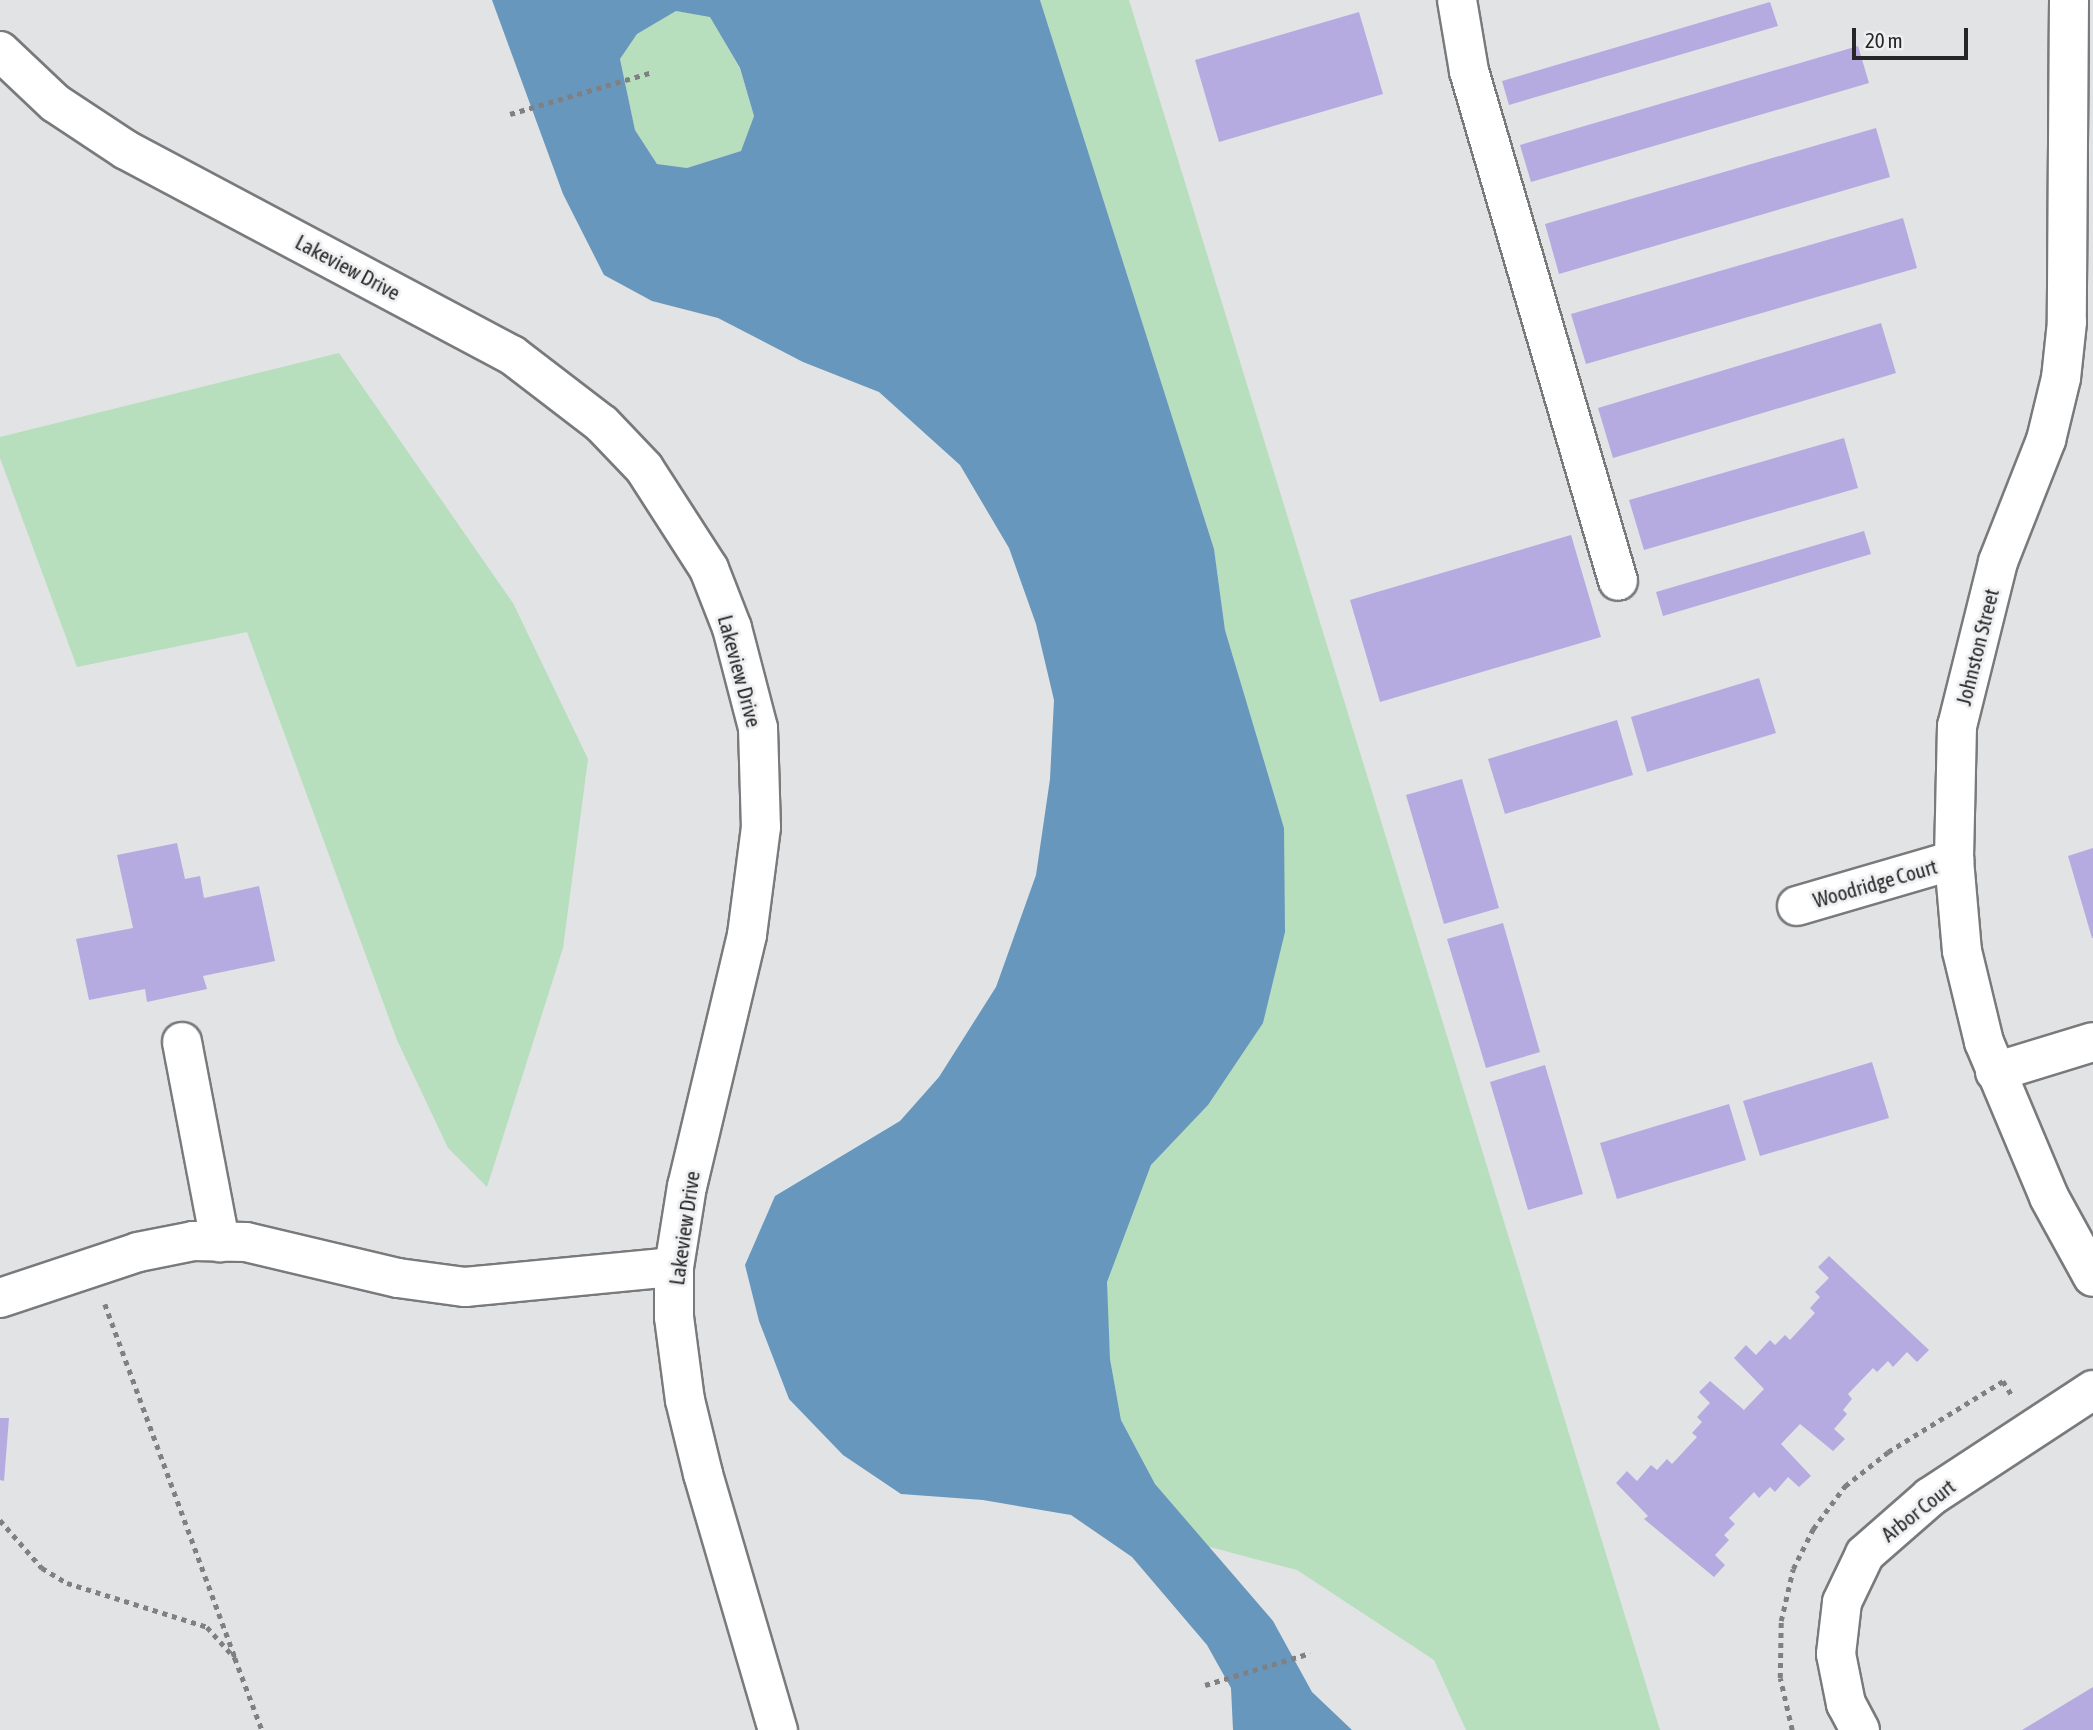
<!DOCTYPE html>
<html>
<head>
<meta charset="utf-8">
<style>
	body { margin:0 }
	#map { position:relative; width:2093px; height:1730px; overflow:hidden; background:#e2e3e5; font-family:"Asap Condensed",sans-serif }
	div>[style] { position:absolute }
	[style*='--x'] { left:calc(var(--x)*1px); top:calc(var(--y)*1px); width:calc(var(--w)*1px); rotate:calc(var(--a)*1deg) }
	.green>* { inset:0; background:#b7debd }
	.water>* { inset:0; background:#6797bc }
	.building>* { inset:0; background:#b5abe1 }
	.path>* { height:4.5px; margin-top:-2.25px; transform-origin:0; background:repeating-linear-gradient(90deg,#808082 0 5px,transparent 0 10px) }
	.roads { filter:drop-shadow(2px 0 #797a7c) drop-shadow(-2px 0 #797a7c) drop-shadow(0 2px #797a7c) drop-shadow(0 -2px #797a7c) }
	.minor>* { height:38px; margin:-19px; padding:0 19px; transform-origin:19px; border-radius:19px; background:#fff }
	span { translate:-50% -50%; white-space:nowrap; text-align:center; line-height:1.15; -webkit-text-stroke:6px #eff0f2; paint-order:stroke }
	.street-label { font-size:21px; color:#262627 }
	.scale { position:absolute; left:1852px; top:28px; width:116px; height:32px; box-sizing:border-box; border:4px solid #262627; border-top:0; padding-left:9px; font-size:21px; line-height:24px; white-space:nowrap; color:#262627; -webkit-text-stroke:5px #eff0f2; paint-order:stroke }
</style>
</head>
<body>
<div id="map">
	<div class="green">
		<i style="clip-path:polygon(1040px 0,1129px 0,1660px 1730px,1466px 1730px,1434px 1660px,1297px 1570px,1206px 1546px,1155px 1484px,1121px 1420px,1110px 1359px,1106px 1282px,1151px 1165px,1208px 1105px,1284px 828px,1225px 630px,1214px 549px)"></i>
		<i style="clip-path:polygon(676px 11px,710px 16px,740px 69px,754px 116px,741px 151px,687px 168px,657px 164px,635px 130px,620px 59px,637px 34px)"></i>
		<i style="clip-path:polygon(339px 353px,513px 603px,588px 759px,563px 948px,487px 1187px,448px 1148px,397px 1040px,247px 632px,77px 667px,0 458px,0 437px)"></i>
	</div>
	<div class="water">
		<i style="clip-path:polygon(evenodd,492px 0,1040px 0,1214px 549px,1225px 630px,1284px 828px,1285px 932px,1263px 1023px,1208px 1105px,1151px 1165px,1107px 1282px,1110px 1359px,1121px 1420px,1155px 1484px,1273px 1621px,1312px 1692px,1352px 1730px,1233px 1730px,1231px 1688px,1207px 1645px,1132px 1557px,1071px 1515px,983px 1500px,901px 1494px,843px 1455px,789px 1399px,759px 1321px,745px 1265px,775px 1196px,900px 1121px,939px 1077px,996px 987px,1036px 875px,1050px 779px,1054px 700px,1036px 624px,1009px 548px,960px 465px,879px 392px,803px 362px,718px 318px,652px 301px,604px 275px,563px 194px,492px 0,676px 11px,710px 17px,740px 68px,754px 116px,741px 151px,687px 168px,657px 164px,635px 130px,620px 59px,637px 34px,676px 11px)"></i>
	</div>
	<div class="building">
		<i style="clip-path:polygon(1770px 2px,1778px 26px,1509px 105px,1502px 81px)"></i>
		<i style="clip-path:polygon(1359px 12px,1383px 94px,1219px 142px,1195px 60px)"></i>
		<i style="clip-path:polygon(1858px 46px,1869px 83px,1531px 182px,1520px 145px)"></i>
		<i style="clip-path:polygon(1876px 128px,1890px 177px,1559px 274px,1545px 224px)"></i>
		<i style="clip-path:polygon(1903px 218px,1917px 268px,1586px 364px,1571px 314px)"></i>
		<i style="clip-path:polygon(1881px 323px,1896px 373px,1613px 458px,1598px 408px)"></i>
		<i style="clip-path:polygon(1844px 438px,1858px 488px,1644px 550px,1629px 500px)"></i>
		<i style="clip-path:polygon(1864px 531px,1871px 554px,1663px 616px,1656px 592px)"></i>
		<i style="clip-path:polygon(1571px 535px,1601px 637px,1380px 702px,1350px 600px)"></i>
		<i style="clip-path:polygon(1759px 678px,1776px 733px,1647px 772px,1631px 717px)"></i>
		<i style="clip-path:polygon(1617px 720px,1633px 775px,1505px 814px,1488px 759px)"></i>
		<i style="clip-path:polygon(1462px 779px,1499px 908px,1444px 924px,1406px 795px)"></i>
		<i style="clip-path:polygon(177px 843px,185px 879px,200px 876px,204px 898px,259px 886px,275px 961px,203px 976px,207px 989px,147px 1002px,145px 989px,89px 1000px,76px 939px,133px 928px,117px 855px)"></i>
		<i style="clip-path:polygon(2093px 848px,2093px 938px,2092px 938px,2068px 856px)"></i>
		<i style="clip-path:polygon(1503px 923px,1540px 1052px,1486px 1068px,1447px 939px)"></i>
		<i style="clip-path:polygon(1872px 1062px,1889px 1118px,1760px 1156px,1743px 1101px)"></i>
		<i style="clip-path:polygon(1545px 1065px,1583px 1194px,1528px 1210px,1490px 1082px)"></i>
		<i style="clip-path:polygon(1729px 1104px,1746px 1160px,1617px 1199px,1600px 1143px)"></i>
		<i style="clip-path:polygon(1829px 1256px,1929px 1350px,1917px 1362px,1907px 1352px,1893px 1367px,1888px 1361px,1877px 1372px,1873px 1368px,1848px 1394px,1852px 1399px,1843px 1410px,1847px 1414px,1834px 1429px,1845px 1439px,1833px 1451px,1800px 1424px,1781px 1444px,1811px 1476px,1799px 1487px,1788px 1477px,1775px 1492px,1770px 1487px,1759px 1498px,1754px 1492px,1729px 1518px,1735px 1524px,1724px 1535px,1729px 1540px,1715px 1555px,1725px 1565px,1714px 1577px,1644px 1519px,1648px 1516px,1616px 1483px,1627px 1471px,1637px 1481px,1651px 1465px,1657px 1470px,1667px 1459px,1672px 1464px,1697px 1437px,1692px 1433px,1702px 1422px,1697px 1417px,1710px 1403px,1699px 1392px,1710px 1381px,1744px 1410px,1764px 1389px,1734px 1358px,1746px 1345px,1756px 1355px,1770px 1340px,1775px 1345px,1785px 1335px,1790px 1340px,1815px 1313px,1810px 1308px,1820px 1297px,1815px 1292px,1829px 1278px,1818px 1267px)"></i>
		<i style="clip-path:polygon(0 1418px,9px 1418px,4px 1481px,0 1480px)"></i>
		<i style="clip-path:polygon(2093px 1687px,2093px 1730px,2022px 1730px)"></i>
	</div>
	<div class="path">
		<i style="--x:510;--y:114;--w:149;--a:-16.4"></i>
		<i style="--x:105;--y:1304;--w:377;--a:69.8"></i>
		<i style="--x:0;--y:1520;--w:64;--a:48.8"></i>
		<i style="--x:42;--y:1568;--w:29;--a:31"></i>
		<i style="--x:67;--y:1583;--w:147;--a:17.4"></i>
		<i style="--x:207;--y:1627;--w:42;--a:47.9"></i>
		<i style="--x:235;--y:1658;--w:77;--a:69.4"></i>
		<i style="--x:1205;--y:1685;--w:110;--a:-16.9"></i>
		<i style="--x:1792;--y:1730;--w:53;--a:-103"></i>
		<i style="--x:1780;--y:1678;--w:57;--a:-89"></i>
		<i style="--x:1781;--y:1621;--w:53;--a:-77"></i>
		<i style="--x:1793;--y:1569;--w:45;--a:-63.4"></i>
		<i style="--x:1813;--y:1529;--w:54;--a:-53.3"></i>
		<i style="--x:1845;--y:1486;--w:55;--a:-38.3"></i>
		<i style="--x:1888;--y:1452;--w:135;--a:-31.7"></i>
		<i style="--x:2003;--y:1381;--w:19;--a:58"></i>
	</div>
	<div class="roads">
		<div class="minor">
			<i style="--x:1457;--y:0;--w:72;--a:80.4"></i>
			<i style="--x:1469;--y:71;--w:531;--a:73.71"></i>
			<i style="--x:2069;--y:0;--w:322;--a:90.4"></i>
			<i style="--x:2067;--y:322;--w:56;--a:96.1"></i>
			<i style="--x:2061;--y:378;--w:64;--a:103.6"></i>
			<i style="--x:2046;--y:440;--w:131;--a:111.5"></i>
			<i style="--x:1998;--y:562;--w:169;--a:104"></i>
			<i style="--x:1957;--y:726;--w:134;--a:91.3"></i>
			<i style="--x:1954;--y:860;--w:91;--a:85"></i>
			<i style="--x:1962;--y:951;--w:94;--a:76.4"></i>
			<i style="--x:1984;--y:1042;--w:168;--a:67.2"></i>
			<i style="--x:2049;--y:1197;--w:91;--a:61.2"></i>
			<i style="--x:0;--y:51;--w:76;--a:43.4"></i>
			<i style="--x:55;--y:103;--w:85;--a:33.5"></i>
			<i style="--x:126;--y:150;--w:437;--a:28"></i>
			<i style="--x:512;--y:355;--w:113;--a:37.5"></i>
			<i style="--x:602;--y:424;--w:61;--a:46.3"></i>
			<i style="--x:644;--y:468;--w:120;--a:57.2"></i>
			<i style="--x:709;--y:569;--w:63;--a:68.7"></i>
			<i style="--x:732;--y:628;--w:103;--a:75.4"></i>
			<i style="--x:758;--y:728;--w:99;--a:88.3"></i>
			<i style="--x:761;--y:827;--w:109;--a:97.4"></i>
			<i style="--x:747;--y:935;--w:258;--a:103.4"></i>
			<i style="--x:687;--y:1186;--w:82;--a:99.1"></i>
			<i style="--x:674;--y:1267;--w:50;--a:90"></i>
			<i style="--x:674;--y:1317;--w:84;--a:82.5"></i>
			<i style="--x:685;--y:1400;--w:76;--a:76.3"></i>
			<i style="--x:703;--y:1474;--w:267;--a:73.7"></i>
			<i style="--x:1797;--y:906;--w:164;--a:-16.3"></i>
			<i style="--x:182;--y:1042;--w:204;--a:79.2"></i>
			<i style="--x:1995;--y:1072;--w:102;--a:-17"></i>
			<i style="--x:0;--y:1298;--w:145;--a:-18.4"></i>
			<i style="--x:138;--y:1252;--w:56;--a:-11.3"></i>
			<i style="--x:193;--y:1241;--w:53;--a:1.1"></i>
			<i style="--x:246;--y:1242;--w:156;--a:13.3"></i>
			<i style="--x:398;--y:1278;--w:68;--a:7.7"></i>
			<i style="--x:465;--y:1287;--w:210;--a:-5.5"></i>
			<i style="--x:1860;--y:1730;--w:30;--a:-118"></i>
			<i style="--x:1846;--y:1704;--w:51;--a:-101.3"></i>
			<i style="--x:1836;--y:1654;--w:52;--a:-83.4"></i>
			<i style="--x:1842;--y:1602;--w:53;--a:-64.4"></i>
			<i style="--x:1865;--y:1554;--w:86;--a:-41.2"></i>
			<i style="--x:1930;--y:1497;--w:195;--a:-33.3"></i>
		</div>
	</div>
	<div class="street-label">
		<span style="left:348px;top:267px;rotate:28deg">Lakeview Drive</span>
		<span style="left:1977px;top:647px;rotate:-76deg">Johnston Street</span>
		<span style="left:740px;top:671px;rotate:75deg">Lakeview Drive</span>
		<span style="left:1875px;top:883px;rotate:-16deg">Woodridge Court</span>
		<span style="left:684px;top:1228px;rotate:-82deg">Lakeview Drive</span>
		<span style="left:1918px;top:1510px;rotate:-38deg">Arbor Court</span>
	</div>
	<div class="scale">20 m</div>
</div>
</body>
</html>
